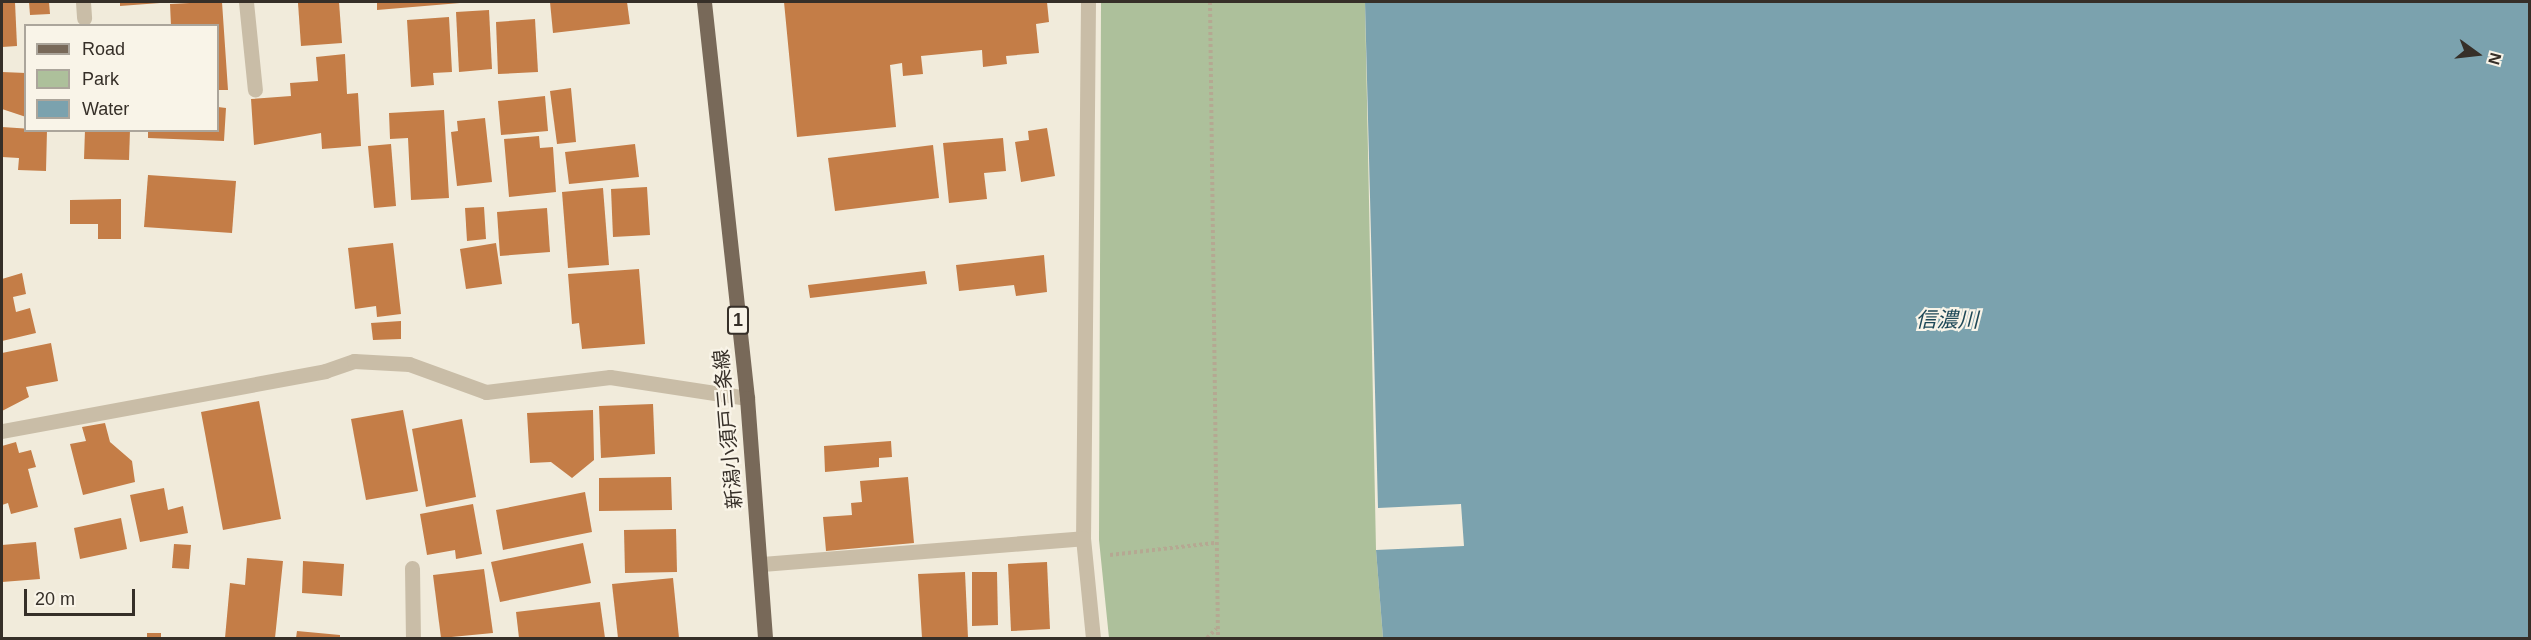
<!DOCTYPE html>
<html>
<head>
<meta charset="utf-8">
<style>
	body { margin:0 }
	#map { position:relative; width:2531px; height:640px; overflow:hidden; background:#f1ebdb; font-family:Helvetica,"Noto Sans JP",sans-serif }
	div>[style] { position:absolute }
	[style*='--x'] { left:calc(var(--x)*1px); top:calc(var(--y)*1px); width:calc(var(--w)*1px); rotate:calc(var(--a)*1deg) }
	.green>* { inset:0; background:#adc09b }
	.water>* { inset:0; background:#7ba2ae }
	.building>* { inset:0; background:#c47d47 }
	.path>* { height:4px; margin-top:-2px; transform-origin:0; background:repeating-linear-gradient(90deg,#b5a892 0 3px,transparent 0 6px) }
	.minor>* { height:15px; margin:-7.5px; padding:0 7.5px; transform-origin:7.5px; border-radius:7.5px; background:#c9bda7 }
	.tertiary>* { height:15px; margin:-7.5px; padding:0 7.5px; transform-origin:7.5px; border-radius:7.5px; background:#c9bda7 }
	.primary>* { height:15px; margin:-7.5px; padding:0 7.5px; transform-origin:7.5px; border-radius:7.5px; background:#786959 }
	span { translate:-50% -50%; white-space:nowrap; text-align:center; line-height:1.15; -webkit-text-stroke:4.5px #f9f4e8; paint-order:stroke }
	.shield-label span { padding:2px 4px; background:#f9f4e8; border:2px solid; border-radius:4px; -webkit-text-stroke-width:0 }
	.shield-label { font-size:18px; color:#362f28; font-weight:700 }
	.street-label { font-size:20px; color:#362f28 }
	.water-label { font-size:21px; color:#1e4857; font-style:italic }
	.frame { position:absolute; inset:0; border:3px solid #362f28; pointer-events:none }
	.legend { position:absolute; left:24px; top:24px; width:195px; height:108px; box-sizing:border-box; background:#f9f4e8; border:2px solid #aba59b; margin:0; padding:8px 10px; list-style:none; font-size:18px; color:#362f28 }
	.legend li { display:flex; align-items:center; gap:12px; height:30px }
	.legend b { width:30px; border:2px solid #aba59b }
	.north { position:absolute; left:2447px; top:24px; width:60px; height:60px; -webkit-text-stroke:4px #f9f4e8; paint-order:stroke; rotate:105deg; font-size:16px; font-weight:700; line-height:24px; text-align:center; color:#362f28 }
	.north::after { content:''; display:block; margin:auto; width:21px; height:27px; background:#362f28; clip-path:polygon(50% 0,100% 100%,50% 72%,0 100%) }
	.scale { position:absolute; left:24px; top:589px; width:111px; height:27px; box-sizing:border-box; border:3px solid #362f28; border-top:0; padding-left:8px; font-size:18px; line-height:21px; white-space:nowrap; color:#362f28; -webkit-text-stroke:4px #f9f4e8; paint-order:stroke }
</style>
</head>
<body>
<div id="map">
	<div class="green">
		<i style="clip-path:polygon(1101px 2px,1365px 2px,1376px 550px,1383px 638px,1109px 638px,1099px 540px)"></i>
	</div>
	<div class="water">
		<i style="clip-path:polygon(1365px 2px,2529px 2px,2529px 638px,1383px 638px,1376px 550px,1464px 546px,1461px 504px,1378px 508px)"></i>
	</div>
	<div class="building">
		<i style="clip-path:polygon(2px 2px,15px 2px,17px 46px,2px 47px)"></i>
		<i style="clip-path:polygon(29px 2px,49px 2px,50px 14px,30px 15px)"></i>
		<i style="clip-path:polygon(120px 2px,160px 2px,160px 3px,120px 6px)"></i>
		<i style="clip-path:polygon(209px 2px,222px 2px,228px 90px,218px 90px,218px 26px,171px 26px,170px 4px)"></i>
		<i style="clip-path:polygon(339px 2px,342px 43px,301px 46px,298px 3px)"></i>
		<i style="clip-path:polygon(377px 2px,460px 2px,460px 3px,377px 10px)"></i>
		<i style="clip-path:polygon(550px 2px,627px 2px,630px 24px,553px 33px)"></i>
		<i style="clip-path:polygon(784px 2px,1047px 2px,1049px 22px,1036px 24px,1039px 53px,1006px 56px,1007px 64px,983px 67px,982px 50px,921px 56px,923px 74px,903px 76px,902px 63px,890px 65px,896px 127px,797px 137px)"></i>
		<i style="clip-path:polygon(489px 10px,492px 69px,459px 72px,456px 12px)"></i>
		<i style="clip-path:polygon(449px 17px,452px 72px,433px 73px,434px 85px,411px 87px,407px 20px)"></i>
		<i style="clip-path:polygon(535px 19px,538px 72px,498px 74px,496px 22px)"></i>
		<i style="clip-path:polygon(345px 54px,347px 94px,358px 93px,361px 146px,322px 149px,321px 133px,254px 145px,251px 99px,291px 96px,290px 83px,318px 81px,316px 57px)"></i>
		<i style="clip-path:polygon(2px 72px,26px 73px,26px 117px,2px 109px)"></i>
		<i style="clip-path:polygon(571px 88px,576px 142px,557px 144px,550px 91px)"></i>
		<i style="clip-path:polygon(545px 96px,548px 131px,501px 135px,498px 101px)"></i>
		<i style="clip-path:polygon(218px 107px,226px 108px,224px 141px,148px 138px,148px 130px,218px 130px)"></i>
		<i style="clip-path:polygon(444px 110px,449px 198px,411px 200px,408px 138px,390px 139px,389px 113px)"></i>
		<i style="clip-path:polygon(485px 118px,492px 182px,457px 186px,451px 132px,458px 131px,457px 121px)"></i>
		<i style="clip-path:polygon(2px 127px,47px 130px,46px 171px,18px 170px,19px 158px,2px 157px)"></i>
		<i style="clip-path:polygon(1047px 128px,1055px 176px,1021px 182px,1015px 142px,1029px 140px,1028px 131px)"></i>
		<i style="clip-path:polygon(85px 130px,130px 130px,129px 160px,84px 159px)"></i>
		<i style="clip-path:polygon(539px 136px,540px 148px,553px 147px,556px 192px,509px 197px,504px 139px)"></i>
		<i style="clip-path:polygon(1003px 138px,1006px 171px,984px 173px,987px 199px,949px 203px,943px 143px)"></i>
		<i style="clip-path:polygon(391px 144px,396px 206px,374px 208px,368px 146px)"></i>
		<i style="clip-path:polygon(635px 144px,639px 177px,569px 184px,565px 152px)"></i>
		<i style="clip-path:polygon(933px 145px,939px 198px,835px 211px,828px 158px)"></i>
		<i style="clip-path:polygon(148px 175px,236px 181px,232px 233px,144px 227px)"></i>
		<i style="clip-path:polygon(647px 187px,650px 235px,613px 237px,611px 189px)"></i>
		<i style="clip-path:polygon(603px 188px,609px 265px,568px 268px,562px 192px)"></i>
		<i style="clip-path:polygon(121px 199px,121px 239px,98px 239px,98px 224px,70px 224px,70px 200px)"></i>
		<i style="clip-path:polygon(484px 207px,486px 239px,467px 241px,465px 208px)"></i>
		<i style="clip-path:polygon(547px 208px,550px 252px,500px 256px,497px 212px)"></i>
		<i style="clip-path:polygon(393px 243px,401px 314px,377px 317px,376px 306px,355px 309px,348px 248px)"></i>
		<i style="clip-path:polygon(496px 243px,502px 284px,466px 289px,460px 249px)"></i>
		<i style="clip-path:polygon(1044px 255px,1047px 292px,1016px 296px,1014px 285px,959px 291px,956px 265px)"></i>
		<i style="clip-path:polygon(639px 269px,645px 344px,582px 349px,579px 323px,572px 324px,568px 274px)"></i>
		<i style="clip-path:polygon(925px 271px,927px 284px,810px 298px,808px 285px)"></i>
		<i style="clip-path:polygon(22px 273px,26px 294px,13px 297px,16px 312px,30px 308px,36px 333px,2px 341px,2px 279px)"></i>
		<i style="clip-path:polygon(401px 321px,401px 339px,373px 340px,371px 323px)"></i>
		<i style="clip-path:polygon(51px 343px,58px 381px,26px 387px,29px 397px,2px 411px,2px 353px)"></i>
		<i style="clip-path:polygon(259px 401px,281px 519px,223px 530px,201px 412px)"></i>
		<i style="clip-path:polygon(653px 404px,655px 454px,601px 458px,599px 406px)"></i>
		<i style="clip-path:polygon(403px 410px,418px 491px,366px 500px,351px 419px)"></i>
		<i style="clip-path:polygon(593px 410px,594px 460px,572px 478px,551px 462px,530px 463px,527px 413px)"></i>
		<i style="clip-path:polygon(462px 419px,476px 497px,426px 507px,412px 429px)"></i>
		<i style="clip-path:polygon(105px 423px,110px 442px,132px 461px,135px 482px,83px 495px,70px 444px,86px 441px,82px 427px)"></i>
		<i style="clip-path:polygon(891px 441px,892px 457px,879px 458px,879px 467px,825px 472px,824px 446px)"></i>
		<i style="clip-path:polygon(16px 442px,19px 453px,31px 450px,36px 467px,28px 469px,38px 507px,11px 514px,8px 503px,2px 505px,2px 446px)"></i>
		<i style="clip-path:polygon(671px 477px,672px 510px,599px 511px,599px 478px)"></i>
		<i style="clip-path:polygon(908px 477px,914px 543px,826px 551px,823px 517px,852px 515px,851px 503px,862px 502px,860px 481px)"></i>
		<i style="clip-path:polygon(164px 488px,168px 510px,183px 506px,188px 533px,140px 542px,130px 495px)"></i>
		<i style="clip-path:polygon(585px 492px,592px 532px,503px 550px,496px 510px)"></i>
		<i style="clip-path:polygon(473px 504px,482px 554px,456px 559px,455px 550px,427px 555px,420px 514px)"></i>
		<i style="clip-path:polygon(121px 518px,127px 549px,80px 559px,74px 528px)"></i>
		<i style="clip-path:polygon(676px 529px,677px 572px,625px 573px,624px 530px)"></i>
		<i style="clip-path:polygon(36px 542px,40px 579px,2px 582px,2px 545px)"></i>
		<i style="clip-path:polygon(583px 543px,591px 583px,500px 602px,491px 562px)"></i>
		<i style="clip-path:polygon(174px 544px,191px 545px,189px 569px,172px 568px)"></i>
		<i style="clip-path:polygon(247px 558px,283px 561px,275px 638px,225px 638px,230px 583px,245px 585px)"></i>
		<i style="clip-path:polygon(303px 561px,344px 564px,342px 596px,302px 593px)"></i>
		<i style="clip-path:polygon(1047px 562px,1050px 629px,1011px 631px,1008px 564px)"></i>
		<i style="clip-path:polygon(484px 569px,493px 633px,441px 638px,433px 575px)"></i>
		<i style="clip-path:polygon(965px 572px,968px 638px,922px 638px,918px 574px)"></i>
		<i style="clip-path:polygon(972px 572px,997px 572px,998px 625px,972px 626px)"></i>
		<i style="clip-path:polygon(673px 578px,679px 638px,618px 638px,612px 584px)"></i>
		<i style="clip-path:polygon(600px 602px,605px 638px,519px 638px,516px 612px)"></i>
		<i style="clip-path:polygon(297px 631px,340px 635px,340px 638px,296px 638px)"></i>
		<i style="clip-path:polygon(147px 633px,161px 633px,161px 638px,147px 638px)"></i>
	</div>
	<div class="path">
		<i style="--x:1210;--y:2;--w:636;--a:89.28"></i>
		<i style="--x:1110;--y:555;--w:105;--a:-6.6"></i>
		<i style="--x:1207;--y:638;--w:13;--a:-45"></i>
	</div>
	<div class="minor">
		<i style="--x:83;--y:2;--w:16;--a:86"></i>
		<i style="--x:246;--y:2;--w:88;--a:84.2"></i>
		<i style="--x:2;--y:431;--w:329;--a:-10.5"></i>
		<i style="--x:325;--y:371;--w:31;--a:-19"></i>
		<i style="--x:354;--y:361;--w:55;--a:3.1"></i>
		<i style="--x:409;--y:364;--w:82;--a:20"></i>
		<i style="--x:486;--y:392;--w:125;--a:-6.9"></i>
		<i style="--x:610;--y:377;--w:139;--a:8.7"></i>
		<i style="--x:762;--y:564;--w:322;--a:-4.6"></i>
		<i style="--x:412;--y:568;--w:70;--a:89.2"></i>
	</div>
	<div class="tertiary">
		<i style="--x:1088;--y:2;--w:536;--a:90.53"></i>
		<i style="--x:1083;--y:538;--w:100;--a:84.3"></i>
	</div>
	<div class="primary">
		<i style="--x:704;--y:2;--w:398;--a:83.8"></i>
		<i style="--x:747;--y:398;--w:241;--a:85.7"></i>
	</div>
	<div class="shield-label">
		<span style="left:738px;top:320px">1</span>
	</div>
	<div class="street-label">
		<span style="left:728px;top:429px;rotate:-95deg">新潟小須戸三条線</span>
	</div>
	<div class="water-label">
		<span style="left:1947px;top:320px">信濃川</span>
	</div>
	<div class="frame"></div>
	<ul class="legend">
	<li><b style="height:8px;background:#786959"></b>Road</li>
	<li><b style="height:16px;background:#adc09b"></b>Park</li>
	<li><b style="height:16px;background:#7ba2ae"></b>Water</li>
	</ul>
	<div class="north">N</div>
	<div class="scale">20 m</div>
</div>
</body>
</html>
